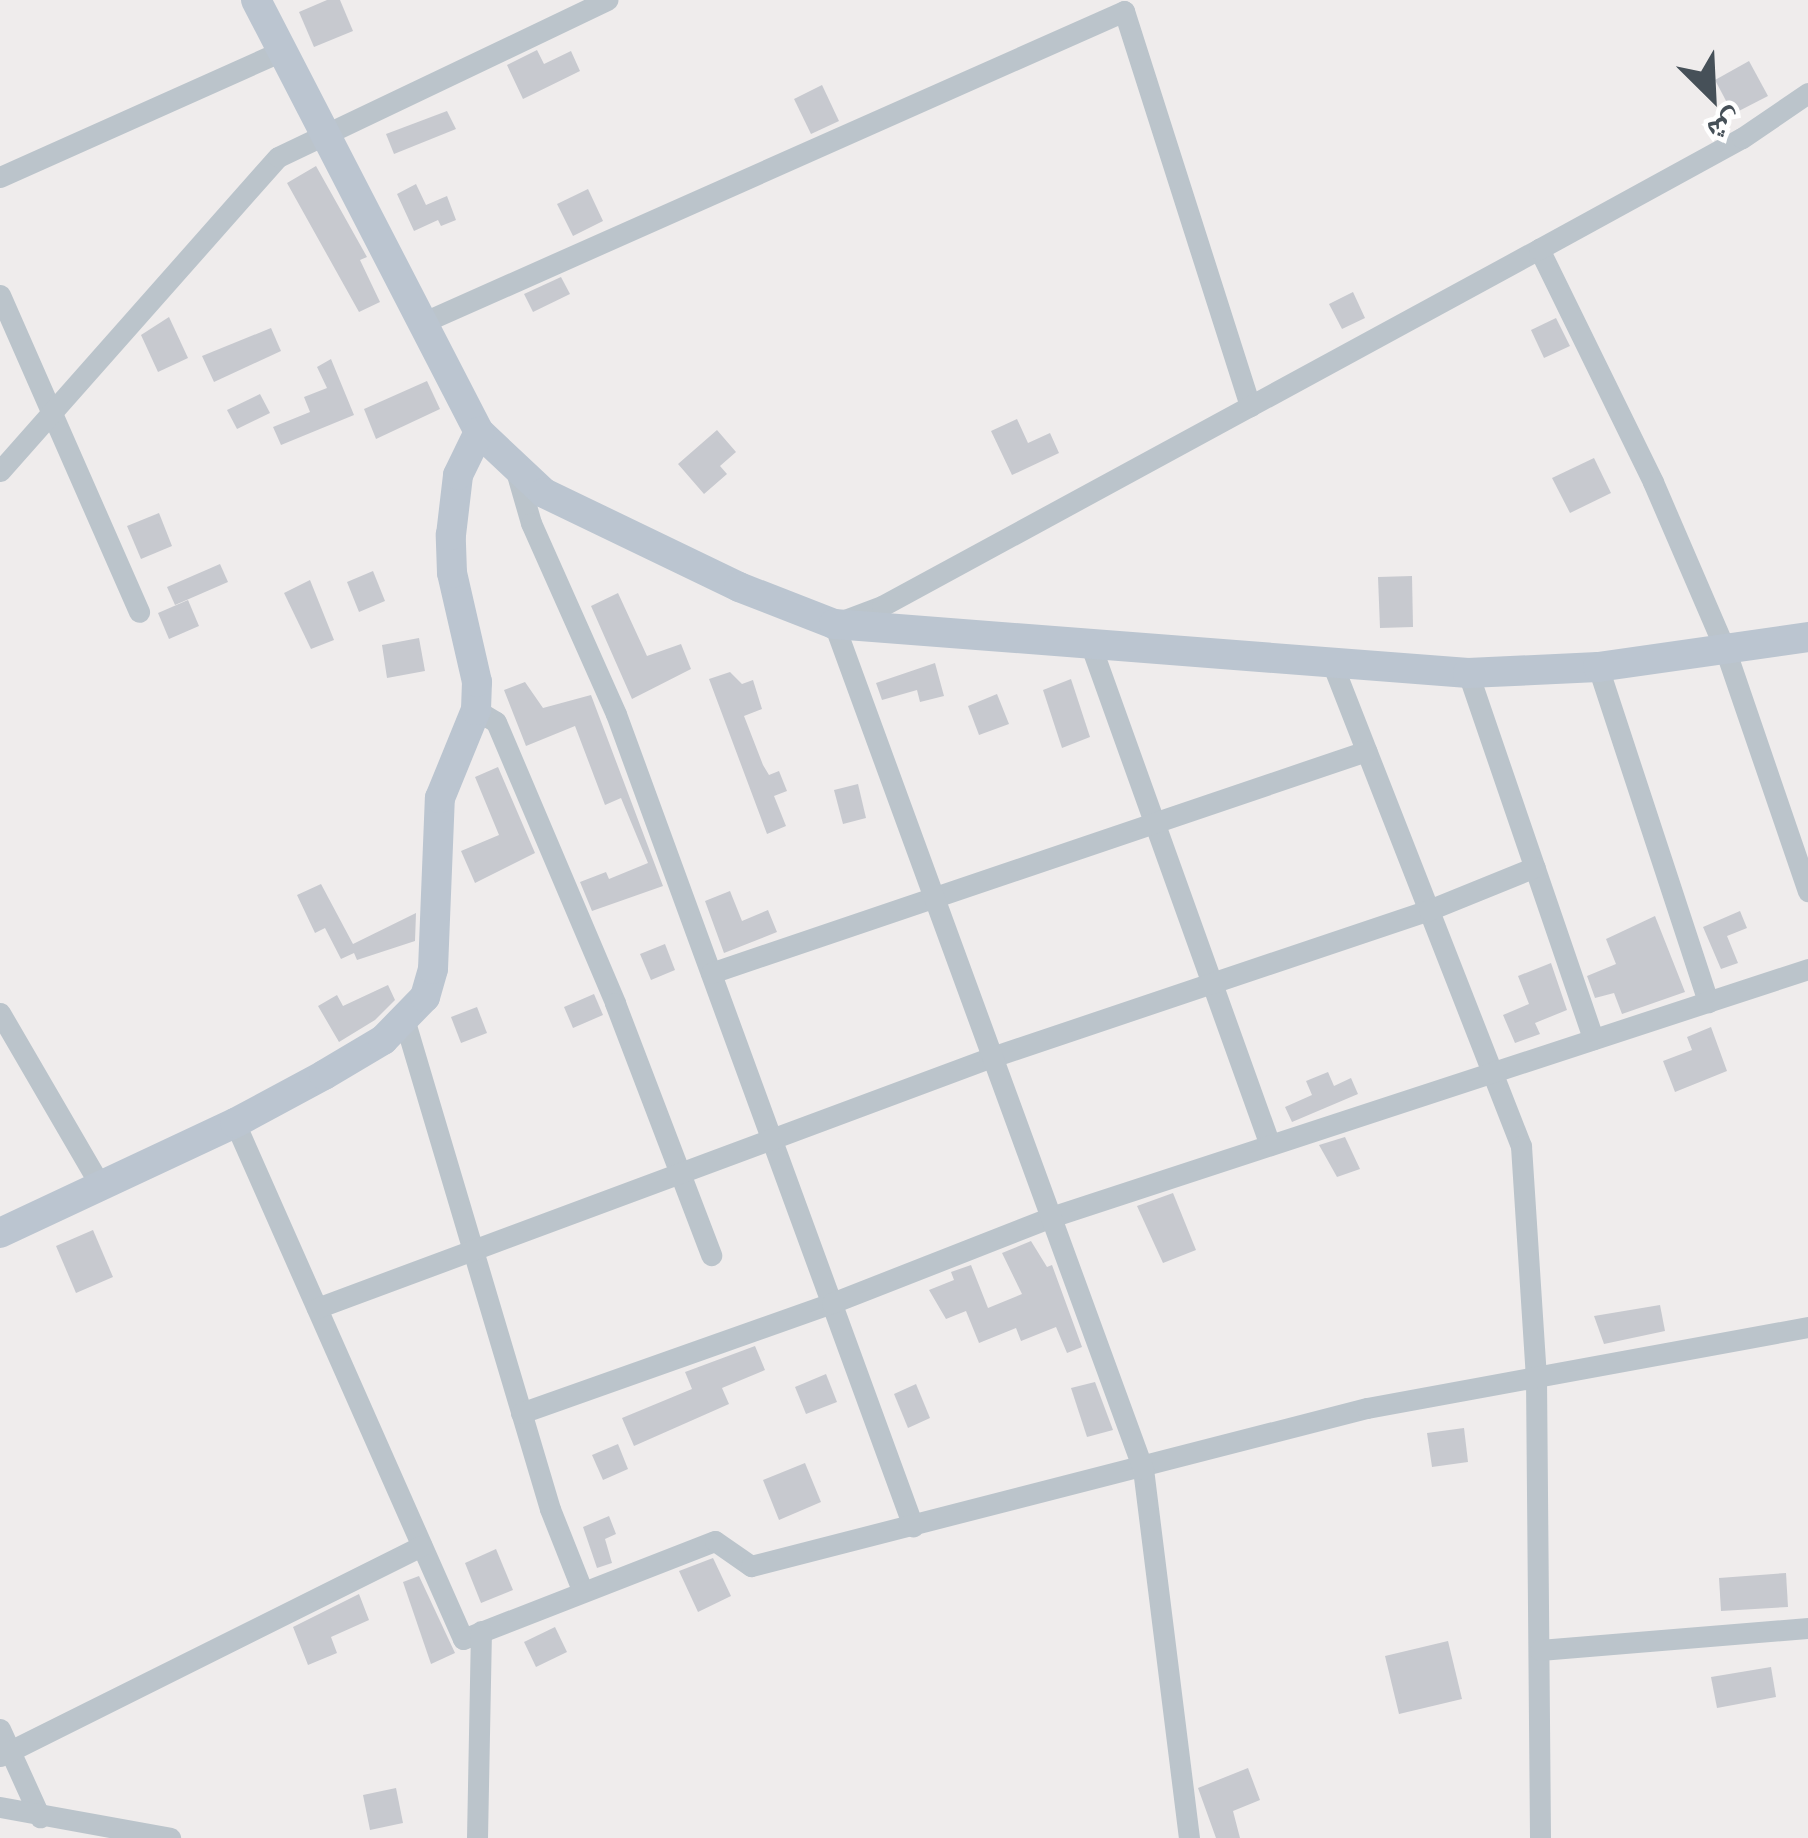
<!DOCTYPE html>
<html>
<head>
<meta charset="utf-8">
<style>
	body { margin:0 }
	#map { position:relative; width:1808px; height:1838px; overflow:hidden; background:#efecec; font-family:Commissioner,"Noto Naskh Arabic",sans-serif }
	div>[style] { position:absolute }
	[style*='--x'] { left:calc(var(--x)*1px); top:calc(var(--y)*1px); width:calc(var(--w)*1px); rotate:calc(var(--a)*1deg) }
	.building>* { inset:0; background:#c7c9cf }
	.street>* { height:21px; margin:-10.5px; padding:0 10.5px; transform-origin:10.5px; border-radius:10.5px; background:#bbc4cb }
	.secondary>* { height:30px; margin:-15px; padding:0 15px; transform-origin:15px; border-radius:15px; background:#bbc5d0 }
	span { translate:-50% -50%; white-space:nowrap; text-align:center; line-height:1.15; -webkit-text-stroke:9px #fff; paint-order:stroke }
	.north { position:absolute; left:1652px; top:36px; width:120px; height:120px; -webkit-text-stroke:9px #fff; paint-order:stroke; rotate:156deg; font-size:33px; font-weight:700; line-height:48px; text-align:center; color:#465058 }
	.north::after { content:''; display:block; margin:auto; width:42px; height:54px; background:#465058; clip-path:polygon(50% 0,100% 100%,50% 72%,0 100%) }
</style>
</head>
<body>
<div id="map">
	<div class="building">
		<i style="clip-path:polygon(327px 0,340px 0,353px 31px,314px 47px,299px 12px)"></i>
		<i style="clip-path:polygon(537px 50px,544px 64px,571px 51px,580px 71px,523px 99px,507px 65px)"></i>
		<i style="clip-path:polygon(1749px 61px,1768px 96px,1733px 114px,1715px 80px)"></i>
		<i style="clip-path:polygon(822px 85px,839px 121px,811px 134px,794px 99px)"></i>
		<i style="clip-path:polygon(447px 111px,456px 129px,394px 154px,386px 134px)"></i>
		<i style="clip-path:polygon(316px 166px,367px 257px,360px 260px,380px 302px,359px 312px,287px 183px)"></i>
		<i style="clip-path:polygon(416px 184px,426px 205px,447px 196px,456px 220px,441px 226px,438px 220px,414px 231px,397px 194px)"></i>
		<i style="clip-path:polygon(588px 189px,603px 221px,573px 236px,557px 204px)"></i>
		<i style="clip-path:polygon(561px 277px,570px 294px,533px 312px,524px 294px)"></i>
		<i style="clip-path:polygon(1353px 292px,1365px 318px,1342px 329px,1329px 304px)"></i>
		<i style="clip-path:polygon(169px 317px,188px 358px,158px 372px,141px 335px)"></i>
		<i style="clip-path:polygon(1556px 318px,1570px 346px,1544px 358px,1531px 330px)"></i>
		<i style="clip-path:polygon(271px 328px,281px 351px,214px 382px,202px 356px)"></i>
		<i style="clip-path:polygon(331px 359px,354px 415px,281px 445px,273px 427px,310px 412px,304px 397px,327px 388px,317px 367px)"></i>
		<i style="clip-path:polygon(427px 381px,440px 409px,376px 439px,364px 409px)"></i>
		<i style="clip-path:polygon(260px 394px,270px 413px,237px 429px,227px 410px)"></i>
		<i style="clip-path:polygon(1017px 419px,1028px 443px,1050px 433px,1059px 453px,1012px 475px,991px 431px)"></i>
		<i style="clip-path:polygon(717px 430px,736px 452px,720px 466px,727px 474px,704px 494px,678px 464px)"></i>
		<i style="clip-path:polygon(1594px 458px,1611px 493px,1570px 513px,1552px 478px)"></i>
		<i style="clip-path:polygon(159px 513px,172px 546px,141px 559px,127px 526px)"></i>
		<i style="clip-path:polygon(220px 564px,228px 582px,175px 605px,167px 587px)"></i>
		<i style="clip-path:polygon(373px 571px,385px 601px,359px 612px,347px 582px)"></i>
		<i style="clip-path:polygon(1412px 576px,1413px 627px,1380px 628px,1378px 577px)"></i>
		<i style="clip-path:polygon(310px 580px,334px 640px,311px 649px,284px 593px)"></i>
		<i style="clip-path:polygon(618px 593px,647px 656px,681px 644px,691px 669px,632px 699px,591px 606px)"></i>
		<i style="clip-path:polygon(188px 600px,199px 626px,169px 639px,158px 613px)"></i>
		<i style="clip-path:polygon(419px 638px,425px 671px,387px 678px,382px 645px)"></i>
		<i style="clip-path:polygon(935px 663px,944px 696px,920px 702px,917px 690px,882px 700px,876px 683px)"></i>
		<i style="clip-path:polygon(730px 672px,742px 684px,753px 680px,762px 709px,744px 716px,763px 765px,769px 775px,779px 771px,787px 791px,774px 796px,786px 826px,767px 834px,709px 679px)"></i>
		<i style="clip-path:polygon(1071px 679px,1090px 737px,1062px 748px,1043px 690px)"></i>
		<i style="clip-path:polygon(525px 682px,543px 708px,591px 695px,663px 886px,592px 911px,580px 882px,606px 872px,609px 879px,648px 863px,621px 798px,605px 805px,575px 726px,526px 746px,504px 690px)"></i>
		<i style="clip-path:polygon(997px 694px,1009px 724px,979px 735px,968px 706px)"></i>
		<i style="clip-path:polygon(498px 767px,535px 853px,475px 883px,461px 851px,499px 835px,475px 777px)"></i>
		<i style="clip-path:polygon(858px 784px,866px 818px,843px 824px,834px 790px)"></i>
		<i style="clip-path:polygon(321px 884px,353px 944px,416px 913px,415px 941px,357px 960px,354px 953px,341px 959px,325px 928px,315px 933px,297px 895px)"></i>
		<i style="clip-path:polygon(730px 891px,742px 921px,768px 910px,777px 932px,724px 953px,705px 901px)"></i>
		<i style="clip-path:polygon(1740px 911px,1747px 928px,1727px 936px,1738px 963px,1721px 969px,1703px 927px)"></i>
		<i style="clip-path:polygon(1655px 916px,1685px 992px,1622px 1014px,1614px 993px,1595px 998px,1587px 976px,1616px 964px,1606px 939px)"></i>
		<i style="clip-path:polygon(665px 944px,675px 970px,651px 980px,640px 954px)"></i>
		<i style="clip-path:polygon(1551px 963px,1567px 1010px,1535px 1023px,1540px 1034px,1515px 1043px,1503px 1015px,1529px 1004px,1518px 976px)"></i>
		<i style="clip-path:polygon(388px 985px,395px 1000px,375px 1020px,339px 1042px,318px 1006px,337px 995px,343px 1006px)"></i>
		<i style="clip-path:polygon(594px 994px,603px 1015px,573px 1028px,564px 1007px)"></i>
		<i style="clip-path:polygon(477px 1007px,487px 1033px,461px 1043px,451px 1017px)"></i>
		<i style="clip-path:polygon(1711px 1027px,1727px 1071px,1675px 1092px,1663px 1061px,1692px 1050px,1687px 1037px)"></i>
		<i style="clip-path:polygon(1328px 1072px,1334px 1086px,1351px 1078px,1358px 1094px,1292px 1122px,1285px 1107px,1312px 1095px,1306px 1081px)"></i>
		<i style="clip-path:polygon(1345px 1137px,1360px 1169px,1337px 1177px,1319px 1145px)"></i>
		<i style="clip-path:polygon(1173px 1193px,1196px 1250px,1163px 1263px,1137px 1206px)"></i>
		<i style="clip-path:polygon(93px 1230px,113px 1277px,76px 1293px,56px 1246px)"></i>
		<i style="clip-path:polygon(1031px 1241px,1047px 1267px,1052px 1265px,1082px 1347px,1067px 1353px,1056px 1327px,1021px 1341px,1016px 1328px,979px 1343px,966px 1311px,946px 1319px,929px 1290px,954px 1280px,951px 1272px,971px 1265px,988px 1308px,1022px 1294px,1002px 1253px)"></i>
		<i style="clip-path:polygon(1660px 1305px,1665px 1331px,1604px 1344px,1594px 1316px)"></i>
		<i style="clip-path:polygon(755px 1346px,765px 1370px,722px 1388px,729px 1404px,634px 1446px,622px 1418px,692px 1389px,685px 1372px)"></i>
		<i style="clip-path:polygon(826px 1374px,837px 1402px,806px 1414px,795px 1387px)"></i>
		<i style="clip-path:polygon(1095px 1382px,1113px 1430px,1087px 1437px,1071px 1388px)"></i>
		<i style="clip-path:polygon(916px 1384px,930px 1418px,908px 1428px,894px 1394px)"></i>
		<i style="clip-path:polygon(1464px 1428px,1468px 1462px,1432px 1467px,1427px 1433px)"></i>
		<i style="clip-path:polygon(618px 1444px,628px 1469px,603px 1480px,592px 1455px)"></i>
		<i style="clip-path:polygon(805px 1463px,821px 1502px,779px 1520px,763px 1480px)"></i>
		<i style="clip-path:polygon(609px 1516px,616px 1534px,605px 1539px,612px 1563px,597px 1568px,583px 1527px)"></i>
		<i style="clip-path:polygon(496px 1549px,513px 1590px,481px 1603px,465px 1563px)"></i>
		<i style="clip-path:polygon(713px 1558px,731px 1596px,698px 1612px,679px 1571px)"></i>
		<i style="clip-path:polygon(1786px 1573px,1788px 1607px,1721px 1611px,1719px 1578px)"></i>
		<i style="clip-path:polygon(419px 1576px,455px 1653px,431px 1664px,403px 1582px)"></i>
		<i style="clip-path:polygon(359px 1594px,369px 1620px,331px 1637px,337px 1653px,308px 1665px,293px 1627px)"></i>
		<i style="clip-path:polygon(555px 1627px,567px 1652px,536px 1667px,524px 1642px)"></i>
		<i style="clip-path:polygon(1448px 1641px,1462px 1699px,1399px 1714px,1385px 1656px)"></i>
		<i style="clip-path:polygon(1771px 1667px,1776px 1697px,1717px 1708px,1711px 1677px)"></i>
		<i style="clip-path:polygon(1248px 1768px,1260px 1800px,1233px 1811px,1240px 1838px,1216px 1838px,1198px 1788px)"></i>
		<i style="clip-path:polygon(396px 1788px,403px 1823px,370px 1830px,363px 1795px)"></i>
	</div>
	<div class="street">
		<i style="--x:0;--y:177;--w:307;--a:-24.1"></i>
		<i style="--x:1539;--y:249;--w:259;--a:63.9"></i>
		<i style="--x:1653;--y:482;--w:182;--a:66.7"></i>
		<i style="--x:1725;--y:649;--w:256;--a:71.1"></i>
		<i style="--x:0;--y:295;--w:346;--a:66.3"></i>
		<i style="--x:424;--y:322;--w:766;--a:-23.95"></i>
		<i style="--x:1124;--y:11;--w:415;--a:72.3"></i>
		<i style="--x:0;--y:471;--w:419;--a:-48.5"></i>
		<i style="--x:278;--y:157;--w:365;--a:-25.5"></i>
		<i style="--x:516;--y:471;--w:54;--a:73.9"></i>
		<i style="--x:531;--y:523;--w:209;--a:66"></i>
		<i style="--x:616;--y:714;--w:865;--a:69.91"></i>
		<i style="--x:1091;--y:646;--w:530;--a:70.27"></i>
		<i style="--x:1332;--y:663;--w:519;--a:68.63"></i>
		<i style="--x:1521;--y:1146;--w:232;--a:86.3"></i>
		<i style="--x:1536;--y:1378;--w:460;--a:89.5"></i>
		<i style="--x:1598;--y:667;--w:353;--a:71.8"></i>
		<i style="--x:1468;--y:673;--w:387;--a:71.1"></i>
		<i style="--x:476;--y:710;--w:23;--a:31"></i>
		<i style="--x:496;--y:722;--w:305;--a:67"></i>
		<i style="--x:615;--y:1003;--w:270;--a:69.1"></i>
		<i style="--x:711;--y:973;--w:692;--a:-18.72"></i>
		<i style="--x:0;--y:1013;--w:203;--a:59.8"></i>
		<i style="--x:405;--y:1022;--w:508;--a:73.42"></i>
		<i style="--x:550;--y:1509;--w:87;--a:68.4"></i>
		<i style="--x:235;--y:1123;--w:564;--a:66.16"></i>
		<i style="--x:463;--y:1639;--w:270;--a:-21.3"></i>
		<i style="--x:715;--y:1541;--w:44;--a:34.8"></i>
		<i style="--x:751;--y:1566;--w:636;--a:-14.39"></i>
		<i style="--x:1367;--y:1408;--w:448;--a:-10.4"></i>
		<i style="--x:317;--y:1308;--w:720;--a:-20.4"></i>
		<i style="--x:992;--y:1057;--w:461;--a:-18.6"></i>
		<i style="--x:1429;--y:910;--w:114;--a:-22.1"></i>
		<i style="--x:521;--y:1413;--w:330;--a:-19.5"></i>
		<i style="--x:832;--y:1303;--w:235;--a:-21.4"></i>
		<i style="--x:1051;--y:1217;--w:797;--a:-18.14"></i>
		<i style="--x:1540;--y:1650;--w:269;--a:-4.7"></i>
		<i style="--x:0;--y:1729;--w:97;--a:65.6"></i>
		<i style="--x:0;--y:1756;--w:471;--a:-26.5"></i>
		<i style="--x:0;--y:1807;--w:173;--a:10.3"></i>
		<i style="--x:477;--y:1838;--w:207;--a:-88.9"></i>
		<i style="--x:1189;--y:1838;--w:372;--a:-97.1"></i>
		<i style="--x:1143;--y:1469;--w:900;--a:-110.09"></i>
		<i style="--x:834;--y:624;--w:51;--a:-20.6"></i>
		<i style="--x:882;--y:606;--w:748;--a:-28.52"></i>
		<i style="--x:1539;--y:249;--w:231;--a:-28.7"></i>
		<i style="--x:1742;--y:138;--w:80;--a:-34.3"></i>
	</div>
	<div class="secondary">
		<i style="--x:256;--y:0;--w:486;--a:62.7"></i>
		<i style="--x:479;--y:432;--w:89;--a:43.2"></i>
		<i style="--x:544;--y:493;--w:216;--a:25.7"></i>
		<i style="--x:739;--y:587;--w:102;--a:21.3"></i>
		<i style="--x:834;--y:624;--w:636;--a:4.42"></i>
		<i style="--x:1468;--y:673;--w:130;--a:-2.6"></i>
		<i style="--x:1598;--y:667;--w:212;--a:-8.1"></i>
		<i style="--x:0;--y:1233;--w:259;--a:-25.1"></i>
		<i style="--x:235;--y:1123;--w:101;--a:-28.3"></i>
		<i style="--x:324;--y:1075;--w:69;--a:-30.7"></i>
		<i style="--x:383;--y:1040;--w:60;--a:-45.7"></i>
		<i style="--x:425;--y:997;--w:29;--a:-74"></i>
		<i style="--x:433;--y:969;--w:171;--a:-87.7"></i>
		<i style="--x:440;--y:798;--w:95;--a:-67.8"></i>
		<i style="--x:476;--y:710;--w:28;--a:-88"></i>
		<i style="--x:477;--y:682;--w:112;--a:-102.9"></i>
		<i style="--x:452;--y:573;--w:38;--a:-92"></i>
		<i style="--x:451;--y:535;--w:60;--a:-83.3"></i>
		<i style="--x:458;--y:475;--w:48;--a:-64"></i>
	</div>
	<div class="north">ش</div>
</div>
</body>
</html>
